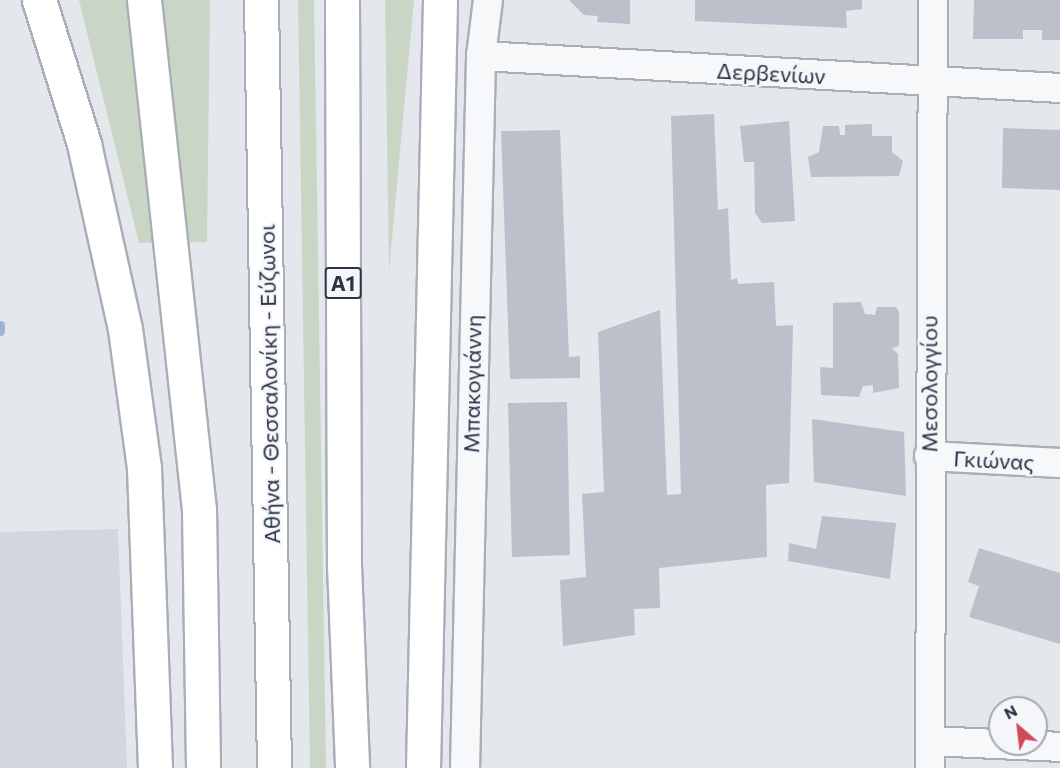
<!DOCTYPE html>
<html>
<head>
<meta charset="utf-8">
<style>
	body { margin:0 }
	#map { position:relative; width:1060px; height:768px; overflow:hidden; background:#e4e7ec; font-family:Commissioner,sans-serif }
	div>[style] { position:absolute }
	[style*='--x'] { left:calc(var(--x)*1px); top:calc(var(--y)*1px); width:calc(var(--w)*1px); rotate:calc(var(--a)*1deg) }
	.built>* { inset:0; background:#d2d6de }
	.green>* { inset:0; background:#c9d6c5 }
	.stream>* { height:9px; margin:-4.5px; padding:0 4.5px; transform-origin:4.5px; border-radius:4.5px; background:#9fb4cc }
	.building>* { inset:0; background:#bbc0ca }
	.roads { filter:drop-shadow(2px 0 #a9aeb7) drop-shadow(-2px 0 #a9aeb7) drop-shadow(0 2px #a9aeb7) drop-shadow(0 -2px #a9aeb7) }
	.street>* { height:28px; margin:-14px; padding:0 14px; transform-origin:14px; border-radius:14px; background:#f7f8fa }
	.secondary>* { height:33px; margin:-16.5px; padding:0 16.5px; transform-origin:16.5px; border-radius:16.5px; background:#fff }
	.highway>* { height:33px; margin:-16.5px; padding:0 16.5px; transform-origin:16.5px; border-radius:16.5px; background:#fff }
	span { translate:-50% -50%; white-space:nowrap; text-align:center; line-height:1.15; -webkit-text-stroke:4.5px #f4f6f9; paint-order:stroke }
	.shield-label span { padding:2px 4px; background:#f4f6f9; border:2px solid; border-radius:4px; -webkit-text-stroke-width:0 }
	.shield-label { font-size:21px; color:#2b3445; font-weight:700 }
	.street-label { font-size:22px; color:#2b3445 }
	.north { position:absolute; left:988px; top:696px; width:60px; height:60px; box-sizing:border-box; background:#f4f6f9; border:2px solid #a4a8b1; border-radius:50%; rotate:332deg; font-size:16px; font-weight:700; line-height:24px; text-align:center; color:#2b3445 }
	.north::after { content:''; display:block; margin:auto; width:21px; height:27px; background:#d1495b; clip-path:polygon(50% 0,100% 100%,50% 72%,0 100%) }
</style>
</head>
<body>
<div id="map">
	<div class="built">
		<i style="clip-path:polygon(118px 529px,127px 768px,0 768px,0 532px)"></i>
	</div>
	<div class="green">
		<i style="clip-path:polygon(79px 0,210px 0,207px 242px,139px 243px)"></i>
		<i style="clip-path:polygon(298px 0,314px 0,326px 768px,310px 768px)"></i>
		<i style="clip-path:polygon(385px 0,414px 0,389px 271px)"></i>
	</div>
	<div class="stream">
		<i style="--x:0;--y:325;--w:6;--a:90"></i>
	</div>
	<div class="building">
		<i style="clip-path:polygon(569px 0,630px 0,630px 24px,597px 22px,598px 16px,584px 15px)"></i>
		<i style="clip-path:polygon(695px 0,862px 0,862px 9px,846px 11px,847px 28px,695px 21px)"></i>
		<i style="clip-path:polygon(974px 0,1060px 0,1060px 40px,1042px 40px,1042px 30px,1023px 30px,1023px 39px,973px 39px)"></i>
		<i style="clip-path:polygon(714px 114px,718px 210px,728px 208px,731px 280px,737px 278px,738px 284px,774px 282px,776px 326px,793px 325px,789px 483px,766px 485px,767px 557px,659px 568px,660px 608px,634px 609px,635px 635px,563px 646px,560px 580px,586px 577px,582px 494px,604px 492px,598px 332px,660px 310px,667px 495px,681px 494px,671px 116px)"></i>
		<i style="clip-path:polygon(789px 121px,795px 221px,762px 223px,755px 213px,754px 162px,744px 162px,740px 126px)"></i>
		<i style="clip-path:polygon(872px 124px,872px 136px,892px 136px,892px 152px,903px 161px,899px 176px,811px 177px,808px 157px,819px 152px,823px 126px,839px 126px,840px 135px,845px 135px,845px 125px)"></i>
		<i style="clip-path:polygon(1003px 128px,1060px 130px,1060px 190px,1002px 188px)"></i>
		<i style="clip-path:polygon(560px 130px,569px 357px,580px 356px,580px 378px,510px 379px,501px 131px)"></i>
		<i style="clip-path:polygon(861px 302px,865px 314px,875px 315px,877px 307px,896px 307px,899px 312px,899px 346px,892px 348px,898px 354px,899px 388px,873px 393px,873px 385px,863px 386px,859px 397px,821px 395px,820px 367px,833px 368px,833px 303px)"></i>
		<i style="clip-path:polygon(567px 402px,570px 555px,512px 557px,508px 403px)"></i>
		<i style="clip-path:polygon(812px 419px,904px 432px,906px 496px,814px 482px)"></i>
		<i style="clip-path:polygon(822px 516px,896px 523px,890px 579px,788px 561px,789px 543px,816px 549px)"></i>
		<i style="clip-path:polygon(979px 548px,1060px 573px,1060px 644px,969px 617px,979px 586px,968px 582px)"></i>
	</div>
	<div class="roads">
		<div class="street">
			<i style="--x:481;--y:56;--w:580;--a:3.16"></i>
			<i style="--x:929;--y:456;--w:131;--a:3.1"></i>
			<i style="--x:930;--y:741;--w:130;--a:2.6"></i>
			<i style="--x:465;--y:768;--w:712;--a:-88.71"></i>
			<i style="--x:481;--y:56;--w:56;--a:-82.9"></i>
			<i style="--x:930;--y:768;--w:768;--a:-89.78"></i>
		</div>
		<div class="secondary">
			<i style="--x:39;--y:0;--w:151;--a:72.6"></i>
			<i style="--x:84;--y:144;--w:189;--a:77.5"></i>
			<i style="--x:125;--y:329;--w:140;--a:82.2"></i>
			<i style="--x:144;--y:468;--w:300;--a:87.9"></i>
		</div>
		<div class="highway">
			<i style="--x:144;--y:0;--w:513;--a:83.84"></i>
			<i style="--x:199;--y:510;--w:258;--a:89.1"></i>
			<i style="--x:261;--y:0;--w:768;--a:89.03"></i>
			<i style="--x:342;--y:0;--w:565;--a:89.8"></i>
			<i style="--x:344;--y:565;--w:203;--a:87.7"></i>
			<i style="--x:423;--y:768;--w:768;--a:-88.73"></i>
		</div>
	</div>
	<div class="shield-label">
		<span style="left:343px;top:283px">Α1</span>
	</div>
	<div class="street-label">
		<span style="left:771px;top:73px;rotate:3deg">Δερβενίων</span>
		<span style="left:269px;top:384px;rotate:-91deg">Αθήνα - Θεσσαλονίκη - Εύζωνοι</span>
		<span style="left:472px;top:384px;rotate:-89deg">Μπακογιάννη</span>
		<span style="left:929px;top:384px;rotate:-90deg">Μεσολογγίου</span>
		<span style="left:994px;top:460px;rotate:3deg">Γκιώνας</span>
	</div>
	<div class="north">N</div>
</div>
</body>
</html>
